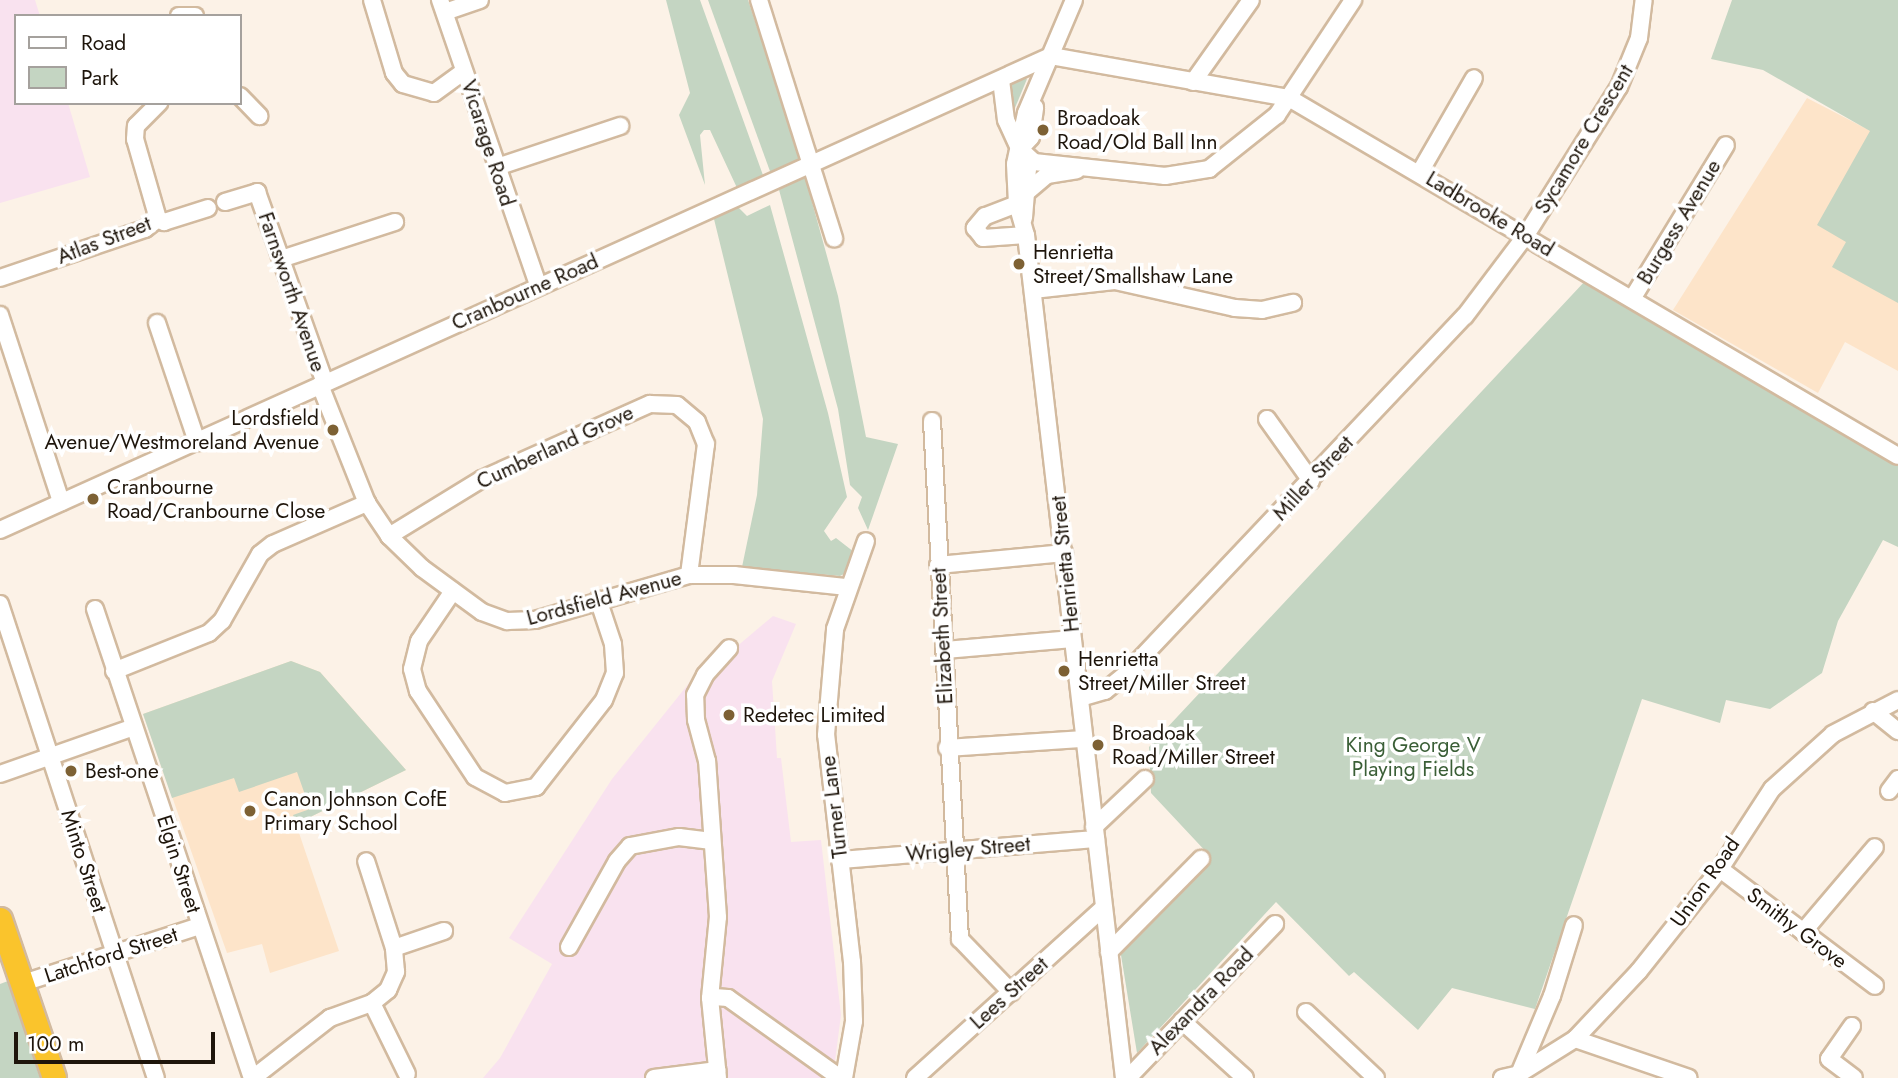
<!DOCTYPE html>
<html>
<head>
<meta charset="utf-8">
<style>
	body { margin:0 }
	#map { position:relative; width:1898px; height:1078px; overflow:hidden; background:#fcf2e7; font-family:Jost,sans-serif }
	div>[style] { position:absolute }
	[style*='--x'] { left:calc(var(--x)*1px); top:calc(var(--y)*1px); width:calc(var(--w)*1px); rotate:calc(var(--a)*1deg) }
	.industrial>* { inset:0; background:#f9e2ef }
	.built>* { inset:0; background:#fde4c9 }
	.green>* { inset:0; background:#c4d5c2 }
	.roads { filter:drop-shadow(2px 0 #d2ba9f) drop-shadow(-2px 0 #d2ba9f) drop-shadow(0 2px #d2ba9f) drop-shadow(0 -2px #d2ba9f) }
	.minor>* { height:16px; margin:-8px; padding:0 8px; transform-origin:8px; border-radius:8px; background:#fff }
	.highway>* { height:23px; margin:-11.5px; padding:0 11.5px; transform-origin:11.5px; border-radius:11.5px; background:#fac42c }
	.dots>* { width:19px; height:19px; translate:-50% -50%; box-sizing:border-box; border:4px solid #fff; border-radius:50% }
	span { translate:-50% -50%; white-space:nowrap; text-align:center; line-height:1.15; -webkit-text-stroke:7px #fff; paint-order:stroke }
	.poi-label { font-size:21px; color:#1e150b }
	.left { translate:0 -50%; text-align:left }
	.right { translate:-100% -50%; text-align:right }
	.street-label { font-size:21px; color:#1e150b }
	.park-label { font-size:21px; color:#3b5f37 }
	.legend { position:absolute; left:14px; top:14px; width:228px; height:91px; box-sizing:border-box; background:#fff; border:2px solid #a5a19d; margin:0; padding:9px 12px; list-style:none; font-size:21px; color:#1e150b }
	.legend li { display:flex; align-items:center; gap:14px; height:35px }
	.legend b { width:35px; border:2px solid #a5a19d }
	.scale { position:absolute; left:14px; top:1032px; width:201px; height:32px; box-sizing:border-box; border:4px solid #1e150b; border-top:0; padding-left:9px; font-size:21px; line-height:24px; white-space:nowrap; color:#1e150b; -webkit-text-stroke:5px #fff; paint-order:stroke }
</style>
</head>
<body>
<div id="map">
	<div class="industrial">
		<i style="clip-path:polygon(0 0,35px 0,40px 16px,16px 16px,16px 103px,68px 103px,90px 177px,0 203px)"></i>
		<i style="clip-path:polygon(773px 616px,796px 624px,772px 681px,777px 758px,781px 758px,791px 842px,821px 840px,835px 962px,841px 1015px,835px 1061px,825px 1078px,483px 1078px,500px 1058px,552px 964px,509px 938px,612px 779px,702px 667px,735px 648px)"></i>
	</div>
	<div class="built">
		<i style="clip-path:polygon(1807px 98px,1898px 145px,1898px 371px,1845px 342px,1818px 393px,1673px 310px)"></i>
		<i style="clip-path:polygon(291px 661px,320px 672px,406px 770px,296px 824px,339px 951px,270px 973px,262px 944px,227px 953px,143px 714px)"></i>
	</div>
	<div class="green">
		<i style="clip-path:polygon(666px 0,700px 0,764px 178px,738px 190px,710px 130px,704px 130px,700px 135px,705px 185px,679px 115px,690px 93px)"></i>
		<i style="clip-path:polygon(708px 0,748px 0,801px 160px,771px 174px)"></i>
		<i style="clip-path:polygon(1732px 0,1898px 0,1898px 303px,1832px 267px,1846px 242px,1817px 225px,1870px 131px,1763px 70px,1711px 59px)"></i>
		<i style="clip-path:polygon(1024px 77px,1027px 79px,1012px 115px,1010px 83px)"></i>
		<i style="clip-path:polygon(804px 173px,838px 296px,866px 437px,898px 444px,868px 530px,858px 508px,862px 497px,850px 485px,838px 409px,778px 186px)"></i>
		<i style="clip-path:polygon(770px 205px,828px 413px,847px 497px,824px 531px,831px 541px,836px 538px,854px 552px,846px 573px,840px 576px,742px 567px,757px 495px,763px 419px,713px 215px,737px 206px,747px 216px)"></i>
		<i style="clip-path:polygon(1586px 280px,1898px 466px,1898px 547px,1883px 540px,1838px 621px,1822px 673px,1770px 709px,1726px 700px,1720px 723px,1642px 699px,1535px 1009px,1452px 988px,1418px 1030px,1354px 972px,1349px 976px,1276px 902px,1137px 1053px,1120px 949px,1210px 856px,1151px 793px,1149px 747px)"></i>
		<i style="clip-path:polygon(291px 661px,320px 672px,406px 770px,296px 824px,293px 815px,310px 809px,297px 772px,239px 792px,234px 778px,172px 798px,143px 714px)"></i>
		<i style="clip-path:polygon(8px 981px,40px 1078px,0 1078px,0 984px)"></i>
	</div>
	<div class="roads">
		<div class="minor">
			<i style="--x:372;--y:0;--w:76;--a:73.2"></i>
			<i style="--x:394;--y:73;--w:14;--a:51"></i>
			<i style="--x:403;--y:84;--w:32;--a:16"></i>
			<i style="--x:434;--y:93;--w:37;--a:-36"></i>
			<i style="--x:440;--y:0;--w:301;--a:71"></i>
			<i style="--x:759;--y:0;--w:250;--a:72.5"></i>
			<i style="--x:1074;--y:0;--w:123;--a:113"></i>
			<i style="--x:1026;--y:113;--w:52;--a:102.2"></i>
			<i style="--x:1015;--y:164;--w:40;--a:87.1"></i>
			<i style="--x:1017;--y:204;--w:32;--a:74"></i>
			<i style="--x:1026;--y:235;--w:849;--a:83.37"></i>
			<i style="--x:445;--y:12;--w:37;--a:-19"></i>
			<i style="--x:179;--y:16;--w:16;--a:0"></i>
			<i style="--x:1051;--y:56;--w:242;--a:10"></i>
			<i style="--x:1289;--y:98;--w:706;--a:30.45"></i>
			<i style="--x:1001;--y:80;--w:40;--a:82.9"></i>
			<i style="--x:1006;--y:120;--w:53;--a:65.4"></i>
			<i style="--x:1028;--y:168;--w:50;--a:94.6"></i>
			<i style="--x:1193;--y:82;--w:100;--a:-54.7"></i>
			<i style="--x:240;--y:96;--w:28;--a:46"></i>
			<i style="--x:1020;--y:149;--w:19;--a:43"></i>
			<i style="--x:1034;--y:162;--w:132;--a:6.1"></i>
			<i style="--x:1165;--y:176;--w:45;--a:-9"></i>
			<i style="--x:1209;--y:169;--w:87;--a:-38.5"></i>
			<i style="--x:1277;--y:115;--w:138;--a:-56.5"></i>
			<i style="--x:1020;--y:149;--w:16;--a:-47"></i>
			<i style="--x:1031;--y:137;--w:30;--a:-82"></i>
			<i style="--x:497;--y:167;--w:130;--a:-18.4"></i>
			<i style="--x:1420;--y:172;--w:108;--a:-60.1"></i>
			<i style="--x:1028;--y:191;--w:25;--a:-40"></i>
			<i style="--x:1047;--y:175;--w:30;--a:-9"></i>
			<i style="--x:225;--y:202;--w:34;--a:-17"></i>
			<i style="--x:257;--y:192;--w:203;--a:70.4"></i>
			<i style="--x:1017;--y:204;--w:34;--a:159"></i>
			<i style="--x:985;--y:216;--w:16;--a:130"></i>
			<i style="--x:975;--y:228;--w:13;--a:51"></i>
			<i style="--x:983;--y:238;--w:43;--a:-4"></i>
			<i style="--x:158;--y:219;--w:83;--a:-106"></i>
			<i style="--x:135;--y:139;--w:13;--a:-86"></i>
			<i style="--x:136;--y:126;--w:33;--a:-45"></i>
			<i style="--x:281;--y:259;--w:120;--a:-18"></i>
			<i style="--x:0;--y:278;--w:153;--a:-18.7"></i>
			<i style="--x:145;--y:229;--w:16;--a:-38"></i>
			<i style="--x:158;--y:219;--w:7;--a:27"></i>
			<i style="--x:164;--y:222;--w:46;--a:-17.7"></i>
			<i style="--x:1033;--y:290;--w:82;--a:-6.3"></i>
			<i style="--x:1115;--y:281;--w:123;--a:12.7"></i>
			<i style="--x:1235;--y:308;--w:27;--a:4"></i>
			<i style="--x:1262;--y:310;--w:32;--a:-13"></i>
			<i style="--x:1632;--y:299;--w:180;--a:-58.6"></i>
			<i style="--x:0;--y:315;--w:197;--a:71.9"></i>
			<i style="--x:157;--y:323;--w:126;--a:71.4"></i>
			<i style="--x:320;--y:385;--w:127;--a:68.3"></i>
			<i style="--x:367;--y:503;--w:40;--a:56"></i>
			<i style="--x:389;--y:536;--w:46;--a:44.1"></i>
			<i style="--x:422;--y:568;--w:74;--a:36.3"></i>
			<i style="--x:482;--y:612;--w:27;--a:20"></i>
			<i style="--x:507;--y:621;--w:28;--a:-2"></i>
			<i style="--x:535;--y:620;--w:160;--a:-16.3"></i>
			<i style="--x:689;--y:575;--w:45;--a:0"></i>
			<i style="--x:734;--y:575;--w:114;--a:6.1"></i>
			<i style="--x:1267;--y:419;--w:76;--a:54.6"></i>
			<i style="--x:932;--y:421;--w:519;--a:86.91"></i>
			<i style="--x:960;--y:939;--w:74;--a:46.1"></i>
			<i style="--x:0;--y:530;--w:1153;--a:-24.28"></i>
			<i style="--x:389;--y:536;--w:109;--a:-31.5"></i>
			<i style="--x:482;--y:479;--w:184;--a:-24.1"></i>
			<i style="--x:650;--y:404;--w:27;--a:2"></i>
			<i style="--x:677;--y:405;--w:26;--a:40"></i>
			<i style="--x:697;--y:422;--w:24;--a:68"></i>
			<i style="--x:706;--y:444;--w:132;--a:97.4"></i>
			<i style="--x:938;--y:565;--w:127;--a:-5.4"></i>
			<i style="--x:453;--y:591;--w:60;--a:124.2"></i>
			<i style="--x:419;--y:641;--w:29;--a:104"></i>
			<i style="--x:412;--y:669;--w:23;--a:75"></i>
			<i style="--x:418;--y:691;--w:103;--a:56.5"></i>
			<i style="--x:475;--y:777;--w:34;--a:28"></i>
			<i style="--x:505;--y:793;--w:32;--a:-11"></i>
			<i style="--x:536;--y:787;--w:110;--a:-52"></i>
			<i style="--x:604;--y:700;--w:29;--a:-68"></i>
			<i style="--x:615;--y:673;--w:29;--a:-94"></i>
			<i style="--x:613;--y:644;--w:47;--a:-108.4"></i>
			<i style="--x:0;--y:604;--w:499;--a:71.8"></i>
			<i style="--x:95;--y:609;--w:495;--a:71.5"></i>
			<i style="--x:945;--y:650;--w:128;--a:-4.9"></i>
			<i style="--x:114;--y:671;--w:102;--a:-21.8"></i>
			<i style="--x:209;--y:633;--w:18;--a:-43"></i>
			<i style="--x:222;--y:621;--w:77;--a:-60.4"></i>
			<i style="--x:260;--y:554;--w:16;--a:-38"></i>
			<i style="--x:273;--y:544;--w:103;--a:-23.6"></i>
			<i style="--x:1080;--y:698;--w:26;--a:-16"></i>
			<i style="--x:1105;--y:691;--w:27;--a:-39"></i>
			<i style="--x:1126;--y:674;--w:493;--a:-46.6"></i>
			<i style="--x:1465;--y:316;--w:101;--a:-53"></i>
			<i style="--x:1526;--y:235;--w:175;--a:-57.9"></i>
			<i style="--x:1619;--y:87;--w:53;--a:-67.8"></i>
			<i style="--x:1639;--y:38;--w:38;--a:-83"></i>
			<i style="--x:1873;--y:711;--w:32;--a:39"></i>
			<i style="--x:947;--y:748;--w:137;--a:-3.8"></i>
			<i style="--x:0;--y:774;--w:142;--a:-19.3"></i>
			<i style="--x:1889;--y:791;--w:15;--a:-53"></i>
			<i style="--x:1094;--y:827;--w:70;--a:-43.3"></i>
			<i style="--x:840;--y:860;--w:257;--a:-4.7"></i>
			<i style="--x:1720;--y:869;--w:194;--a:37"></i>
			<i style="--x:1803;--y:932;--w:111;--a:-49.7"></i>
			<i style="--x:569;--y:947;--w:98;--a:-60.8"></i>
			<i style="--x:617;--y:861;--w:20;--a:-49"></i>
			<i style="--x:630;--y:846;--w:50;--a:-10.4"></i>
			<i style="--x:679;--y:837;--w:33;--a:7"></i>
			<i style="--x:394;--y:948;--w:53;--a:-18.8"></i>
			<i style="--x:1109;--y:952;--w:131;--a:-45.3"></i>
			<i style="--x:23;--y:983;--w:186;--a:-17.9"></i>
			<i style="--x:710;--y:998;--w:81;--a:-84.4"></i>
			<i style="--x:718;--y:917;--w:156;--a:-94"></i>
			<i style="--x:707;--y:761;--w:42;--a:-105"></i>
			<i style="--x:696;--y:720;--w:25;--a:-92"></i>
			<i style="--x:695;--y:695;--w:22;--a:-63"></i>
			<i style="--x:705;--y:675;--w:36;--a:-48"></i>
			<i style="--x:372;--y:1003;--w:79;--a:63.8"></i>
			<i style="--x:1306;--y:1012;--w:96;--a:43.3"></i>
			<i style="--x:1182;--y:1021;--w:85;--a:42.1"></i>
			<i style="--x:1852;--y:1026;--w:40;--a:124.9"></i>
			<i style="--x:1829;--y:1059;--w:31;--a:37"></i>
			<i style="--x:1575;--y:1039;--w:120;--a:18.9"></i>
			<i style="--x:1519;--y:1074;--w:85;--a:-67.1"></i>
			<i style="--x:1552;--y:996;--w:74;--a:-72.8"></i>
			<i style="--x:253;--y:1078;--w:98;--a:-37.9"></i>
			<i style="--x:330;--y:1018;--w:45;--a:-19.7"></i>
			<i style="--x:372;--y:1003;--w:21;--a:-39"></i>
			<i style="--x:388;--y:990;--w:20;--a:-66"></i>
			<i style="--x:396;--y:972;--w:24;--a:-95"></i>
			<i style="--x:394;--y:948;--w:91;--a:-107.8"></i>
			<i style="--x:654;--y:1078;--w:64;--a:-7.2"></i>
			<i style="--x:718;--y:1078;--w:80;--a:-95.7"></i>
			<i style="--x:710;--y:998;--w:4;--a:-14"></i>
			<i style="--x:714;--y:997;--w:14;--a:4"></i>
			<i style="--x:728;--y:998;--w:138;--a:35.5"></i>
			<i style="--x:844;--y:1078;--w:58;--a:-80"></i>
			<i style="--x:854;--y:1021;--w:59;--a:-91.9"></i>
			<i style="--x:852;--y:962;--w:228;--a:-96.5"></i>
			<i style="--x:826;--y:735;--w:106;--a:-85.1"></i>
			<i style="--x:835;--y:629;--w:93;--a:-70.6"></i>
			<i style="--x:915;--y:1078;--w:253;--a:-42.1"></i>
			<i style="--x:1128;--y:1078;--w:213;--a:-46.3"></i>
			<i style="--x:1502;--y:1078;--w:17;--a:-13"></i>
			<i style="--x:1519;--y:1074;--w:66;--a:-32"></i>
			<i style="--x:1575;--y:1039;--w:93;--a:-46.7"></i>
			<i style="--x:1639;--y:971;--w:130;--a:-51.5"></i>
			<i style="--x:1720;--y:869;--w:95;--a:-57"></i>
			<i style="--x:1772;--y:789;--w:82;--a:-42"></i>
			<i style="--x:1833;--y:734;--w:73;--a:-27.6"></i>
		</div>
		<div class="highway">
			<i style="--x:0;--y:919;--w:168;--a:71.2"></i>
		</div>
	</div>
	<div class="dots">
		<i style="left:1043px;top:130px;background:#7d6134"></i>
		<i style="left:1019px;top:264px;background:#7d6134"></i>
		<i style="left:333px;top:430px;background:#7d6134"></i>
		<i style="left:93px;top:499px;background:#7d6134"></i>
		<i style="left:1064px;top:671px;background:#7d6134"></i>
		<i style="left:729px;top:715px;background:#7d6134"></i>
		<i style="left:1098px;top:745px;background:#7d6134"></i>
		<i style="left:71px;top:771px;background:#7d6134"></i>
		<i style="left:250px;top:811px;background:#7d6134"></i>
	</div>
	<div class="poi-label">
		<span class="left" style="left:1057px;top:130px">Broadoak<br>Road/Old Ball Inn</span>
		<span class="left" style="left:1033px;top:264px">Henrietta<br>Street/Smallshaw Lane</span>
		<span class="right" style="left:319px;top:430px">Lordsfield<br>Avenue/Westmoreland Avenue</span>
		<span class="left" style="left:107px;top:499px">Cranbourne<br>Road/Cranbourne Close</span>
		<span class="left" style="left:1078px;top:671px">Henrietta<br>Street/Miller Street</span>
		<span class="left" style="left:743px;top:715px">Redetec Limited</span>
		<span class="left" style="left:1112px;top:745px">Broadoak<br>Road/Miller Street</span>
		<span class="left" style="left:85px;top:771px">Best-one</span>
		<span class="left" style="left:264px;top:811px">Canon Johnson CofE<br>Primary School</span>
	</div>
	<div class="street-label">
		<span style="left:1584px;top:139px;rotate:-59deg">Sycamore Crescent</span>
		<span style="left:488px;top:143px;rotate:72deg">Vicarage Road</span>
		<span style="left:1490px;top:214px;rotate:31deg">Ladbrooke Road</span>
		<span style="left:1679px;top:222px;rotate:-59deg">Burgess Avenue</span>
		<span style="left:104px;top:240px;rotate:-21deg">Atlas Street</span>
		<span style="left:292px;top:292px;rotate:71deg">Farnsworth Avenue</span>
		<span style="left:525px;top:292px;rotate:-24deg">Cranbourne Road</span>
		<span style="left:555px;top:447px;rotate:-25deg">Cumberland Grove</span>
		<span style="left:1313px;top:478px;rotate:-47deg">Miller Street</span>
		<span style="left:1065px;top:564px;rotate:-96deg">Henrietta Street</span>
		<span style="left:604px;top:598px;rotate:-15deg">Lordsfield Avenue</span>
		<span style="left:942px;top:636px;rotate:-93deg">Elizabeth Street</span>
		<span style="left:834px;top:807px;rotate:-97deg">Turner Lane</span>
		<span style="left:968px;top:849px;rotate:-5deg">Wrigley Street</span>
		<span style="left:84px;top:861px;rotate:72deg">Minto Street</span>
		<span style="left:179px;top:864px;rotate:72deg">Elgin Street</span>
		<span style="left:1705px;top:882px;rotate:-55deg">Union Road</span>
		<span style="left:1797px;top:928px;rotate:37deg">Smithy Grove</span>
		<span style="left:111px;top:955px;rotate:-18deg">Latchford Street</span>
		<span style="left:1009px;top:993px;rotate:-42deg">Lees Street</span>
		<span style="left:1201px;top:1001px;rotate:-46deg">Alexandra Road</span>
	</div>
	<div class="park-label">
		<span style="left:1413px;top:757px">King George V<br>Playing Fields</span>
	</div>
	<ul class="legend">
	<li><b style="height:9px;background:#fff"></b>Road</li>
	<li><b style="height:19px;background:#c4d5c2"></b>Park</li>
	</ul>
	<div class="scale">100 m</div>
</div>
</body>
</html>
